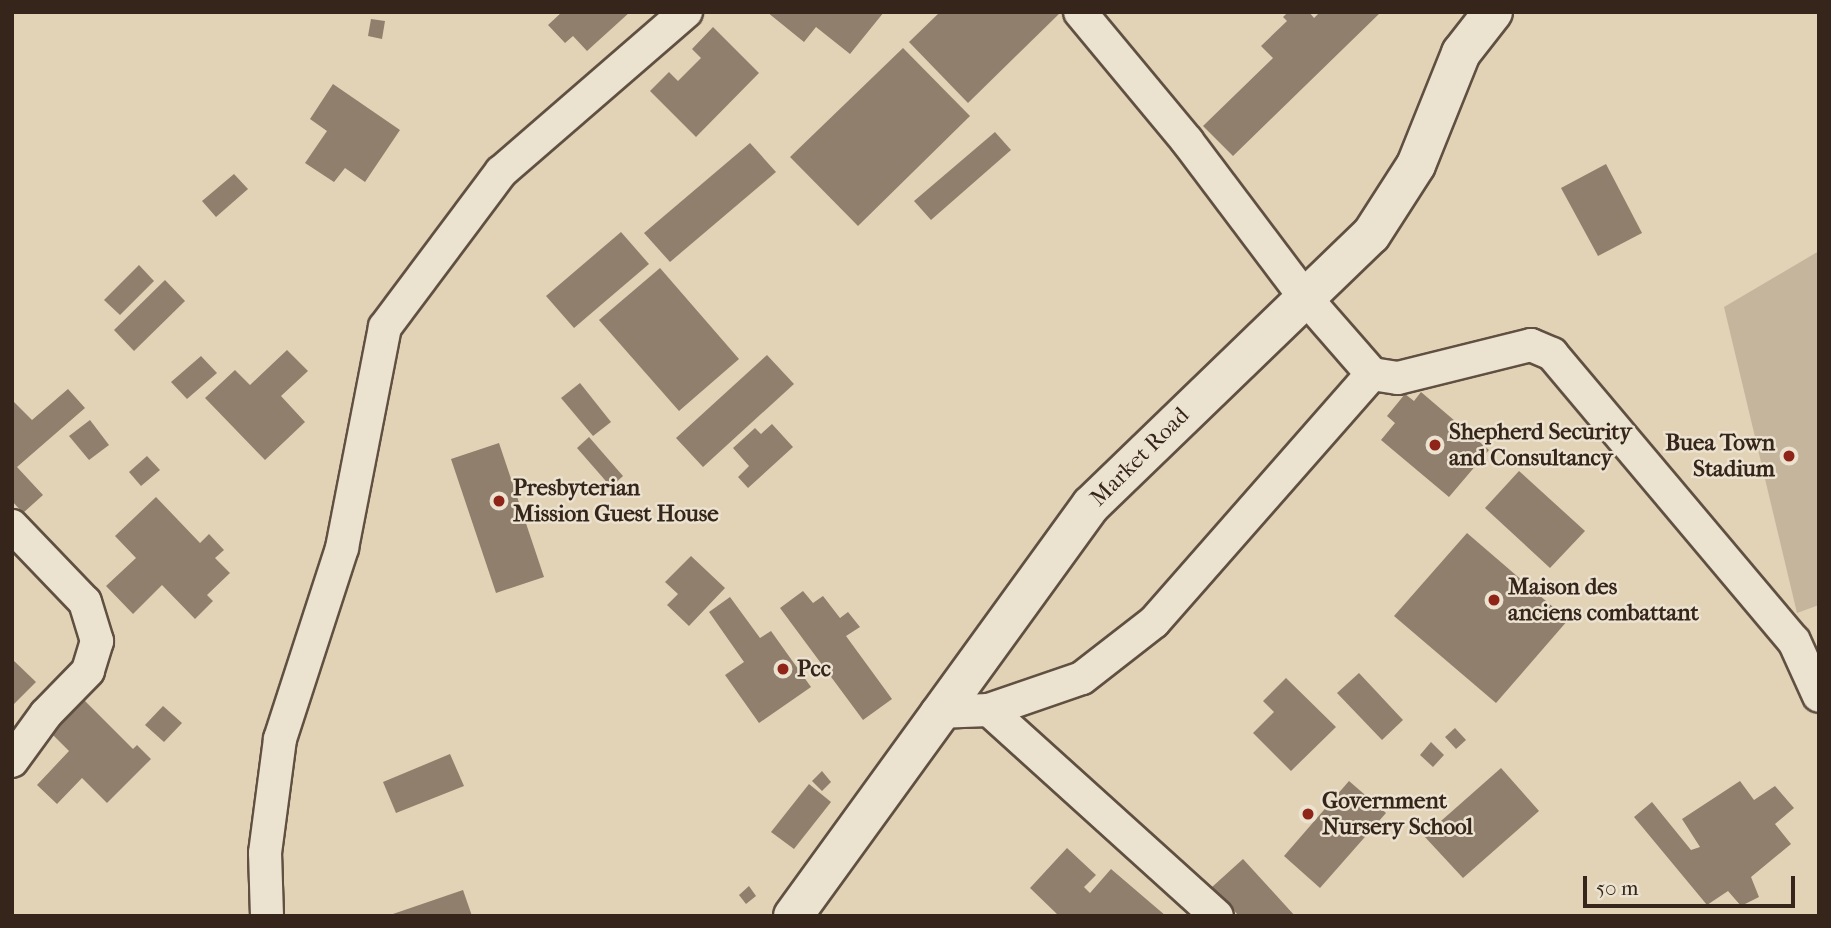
<!DOCTYPE html>
<html>
<head>
<meta charset="utf-8">
<style>
	body { margin:0 }
	#map { position:relative; width:1831px; height:928px; overflow:hidden; background:#e2d3b7; font-family:"IM FELL French Canon",serif }
	div>[style] { position:absolute }
	[style*='--x'] { left:calc(var(--x)*1px); top:calc(var(--y)*1px); width:calc(var(--w)*1px); rotate:calc(var(--a)*1deg) }
	.green>* { inset:0; background:#c5b59c }
	.building>* { inset:0; background:#8f7f6c }
	.roads { filter:drop-shadow(2px 0 #605042) drop-shadow(-2px 0 #605042) drop-shadow(0 2px #605042) drop-shadow(0 -2px #605042) }
	.minor>* { height:32px; margin:-16px; padding:0 16px; transform-origin:16px; border-radius:16px; background:#ece2d0 }
	.secondary>* { height:38px; margin:-19px; padding:0 19px; transform-origin:19px; border-radius:19px; background:#ece2d0 }
	.dots>* { width:19px; height:19px; translate:-50% -50%; box-sizing:border-box; border:4px solid #ece2d0; border-radius:50% }
	span { translate:-50% -50%; white-space:nowrap; text-align:center; line-height:1.15; -webkit-text-stroke:5px #ece2d0; paint-order:stroke }
	.poi-label { font-size:23px; color:#35251b; font-weight:700 }
	.left { translate:0 -50%; text-align:left }
	.right { translate:-100% -50%; text-align:right }
	.street-label { font-size:23px; color:#35251b }
	.frame { position:absolute; inset:0; border:14px solid #35251b; pointer-events:none }
	.scale { position:absolute; left:1583px; top:876px; width:212px; height:32px; box-sizing:border-box; border:4px solid #35251b; border-top:0; padding-left:9px; font-size:21px; line-height:24px; white-space:nowrap; color:#35251b; -webkit-text-stroke:5px #ece2d0; paint-order:stroke }
</style>
</head>
<body>
<div id="map">
	<div class="green">
		<i style="clip-path:polygon(1819px 251px,1819px 605px,1797px 613px,1724px 307px)"></i>
	</div>
	<div class="building">
		<i style="clip-path:polygon(562px 12px,568px 14px,630px 12px,587px 51px,573px 36px,565px 43px,548px 25px)"></i>
		<i style="clip-path:polygon(767px 12px,884px 12px,850px 54px,816px 27px,804px 42px)"></i>
		<i style="clip-path:polygon(940px 12px,1061px 12px,968px 103px,909px 42px)"></i>
		<i style="clip-path:polygon(1288px 12px,1309px 12px,1314px 18px,1320px 12px,1381px 12px,1233px 156px,1203px 126px,1273px 58px,1261px 46px,1287px 21px,1283px 17px)"></i>
		<i style="clip-path:polygon(371px 19px,385px 21px,382px 39px,368px 36px)"></i>
		<i style="clip-path:polygon(713px 27px,759px 73px,696px 137px,650px 91px,669px 72px,678px 81px,701px 58px,692px 49px)"></i>
		<i style="clip-path:polygon(903px 48px,970px 116px,858px 226px,790px 157px)"></i>
		<i style="clip-path:polygon(333px 84px,400px 130px,365px 182px,345px 168px,334px 182px,305px 163px,327px 131px,310px 119px)"></i>
		<i style="clip-path:polygon(995px 132px,1011px 150px,931px 220px,914px 201px)"></i>
		<i style="clip-path:polygon(750px 143px,776px 172px,670px 262px,644px 233px)"></i>
		<i style="clip-path:polygon(1606px 164px,1642px 233px,1598px 256px,1561px 188px)"></i>
		<i style="clip-path:polygon(234px 174px,248px 189px,216px 217px,202px 201px)"></i>
		<i style="clip-path:polygon(621px 232px,649px 264px,574px 328px,546px 296px)"></i>
		<i style="clip-path:polygon(139px 265px,154px 281px,120px 315px,104px 300px)"></i>
		<i style="clip-path:polygon(660px 268px,739px 359px,679px 411px,599px 320px)"></i>
		<i style="clip-path:polygon(165px 280px,185px 301px,134px 351px,114px 330px)"></i>
		<i style="clip-path:polygon(287px 350px,308px 371px,281px 396px,305px 422px,265px 460px,205px 398px,235px 370px,250px 385px)"></i>
		<i style="clip-path:polygon(767px 355px,794px 384px,703px 467px,676px 438px)"></i>
		<i style="clip-path:polygon(201px 356px,217px 373px,187px 399px,171px 382px)"></i>
		<i style="clip-path:polygon(580px 383px,611px 422px,593px 436px,561px 398px)"></i>
		<i style="clip-path:polygon(68px 389px,85px 408px,17px 467px,43px 495px,23px 513px,12px 501px,12px 400px,32px 420px)"></i>
		<i style="clip-path:polygon(1421px 392px,1489px 450px,1449px 497px,1381px 440px,1395px 423px,1387px 416px,1405px 394px,1414px 401px)"></i>
		<i style="clip-path:polygon(90px 420px,109px 445px,89px 460px,69px 436px)"></i>
		<i style="clip-path:polygon(772px 424px,793px 447px,748px 488px,738px 477px,749px 466px,733px 448px,755px 428px,761px 434px)"></i>
		<i style="clip-path:polygon(589px 437px,623px 476px,611px 487px,577px 448px)"></i>
		<i style="clip-path:polygon(499px 443px,544px 577px,496px 593px,451px 459px)"></i>
		<i style="clip-path:polygon(147px 456px,160px 470px,141px 486px,129px 472px)"></i>
		<i style="clip-path:polygon(1519px 471px,1585px 531px,1550px 568px,1485px 508px)"></i>
		<i style="clip-path:polygon(156px 497px,200px 543px,209px 534px,224px 550px,215px 558px,230px 573px,207px 595px,213px 601px,195px 619px,162px 585px,133px 614px,106px 586px,136px 558px,115px 536px)"></i>
		<i style="clip-path:polygon(1467px 533px,1568px 620px,1496px 703px,1394px 616px)"></i>
		<i style="clip-path:polygon(691px 556px,725px 588px,689px 626px,667px 605px,678px 594px,665px 582px)"></i>
		<i style="clip-path:polygon(803px 591px,813px 603px,823px 596px,840px 618px,848px 612px,860px 627px,846px 636px,892px 699px,863px 720px,780px 608px)"></i>
		<i style="clip-path:polygon(730px 597px,760px 638px,771px 631px,811px 687px,759px 723px,725px 675px,744px 662px,709px 612px)"></i>
		<i style="clip-path:polygon(12px 659px,36px 682px,12px 706px)"></i>
		<i style="clip-path:polygon(1359px 673px,1403px 720px,1382px 740px,1337px 693px)"></i>
		<i style="clip-path:polygon(1286px 678px,1336px 727px,1291px 771px,1253px 733px,1274px 712px,1263px 701px)"></i>
		<i style="clip-path:polygon(82px 698px,133px 749px,137px 745px,151px 759px,107px 803px,82px 778px,57px 804px,37px 785px,69px 751px,49px 731px)"></i>
		<i style="clip-path:polygon(163px 706px,182px 723px,164px 742px,145px 725px)"></i>
		<i style="clip-path:polygon(1455px 728px,1466px 740px,1456px 749px,1445px 737px)"></i>
		<i style="clip-path:polygon(1431px 742px,1444px 755px,1433px 767px,1420px 755px)"></i>
		<i style="clip-path:polygon(450px 754px,464px 786px,396px 813px,383px 782px)"></i>
		<i style="clip-path:polygon(1501px 768px,1539px 811px,1463px 878px,1424px 836px)"></i>
		<i style="clip-path:polygon(822px 771px,831px 782px,822px 791px,812px 781px)"></i>
		<i style="clip-path:polygon(1349px 781px,1386px 813px,1320px 888px,1284px 856px)"></i>
		<i style="clip-path:polygon(1740px 781px,1754px 800px,1775px 786px,1794px 808px,1775px 824px,1791px 844px,1751px 877px,1759px 897px,1741px 906px,1728px 891px,1707px 905px,1634px 817px,1652px 802px,1691px 850px,1700px 847px,1682px 819px)"></i>
		<i style="clip-path:polygon(809px 784px,831px 802px,794px 849px,771px 832px)"></i>
		<i style="clip-path:polygon(1067px 848px,1096px 875px,1084px 887px,1090px 893px,1111px 869px,1166px 916px,1058px 915px,1030px 888px)"></i>
		<i style="clip-path:polygon(1243px 859px,1295px 916px,1239px 916px,1212px 887px)"></i>
		<i style="clip-path:polygon(749px 886px,756px 896px,746px 904px,739px 895px)"></i>
		<i style="clip-path:polygon(463px 890px,472px 916px,390px 916px,390px 915px)"></i>
	</div>
	<div class="roads">
		<div class="minor">
			<i style="--x:1080;--y:12;--w:168;--a:50.3"></i>
			<i style="--x:1187;--y:141;--w:194;--a:53"></i>
			<i style="--x:1304;--y:296;--w:103;--a:48.9"></i>
			<i style="--x:1372;--y:374;--w:26;--a:9"></i>
			<i style="--x:1398;--y:378;--w:137;--a:-13.9"></i>
			<i style="--x:1531;--y:345;--w:23;--a:23"></i>
			<i style="--x:1552;--y:354;--w:375;--a:49.9"></i>
			<i style="--x:1794;--y:641;--w:60;--a:65.6"></i>
			<i style="--x:12;--y:526;--w:105;--a:46.2"></i>
			<i style="--x:85;--y:602;--w:41;--a:72.9"></i>
			<i style="--x:97;--y:641;--w:31;--a:107"></i>
			<i style="--x:88;--y:671;--w:60;--a:134.3"></i>
			<i style="--x:46;--y:714;--w:58;--a:125.9"></i>
			<i style="--x:989;--y:710;--w:307;--a:42.1"></i>
			<i style="--x:937;--y:712;--w:52;--a:-2.2"></i>
			<i style="--x:989;--y:710;--w:98;--a:-19"></i>
			<i style="--x:1082;--y:678;--w:91;--a:-37.9"></i>
			<i style="--x:1154;--y:622;--w:330;--a:-48.7"></i>
			<i style="--x:267;--y:916;--w:63;--a:-91.8"></i>
			<i style="--x:265;--y:853;--w:115;--a:-82.5"></i>
			<i style="--x:280;--y:739;--w:201;--a:-72"></i>
			<i style="--x:342;--y:548;--w:225;--a:-79"></i>
			<i style="--x:385;--y:327;--w:194;--a:-53.2"></i>
			<i style="--x:501;--y:172;--w:245;--a:-40.9"></i>
		</div>
		<div class="secondary">
			<i style="--x:793;--y:916;--w:508;--a:-54.06"></i>
			<i style="--x:1091;--y:505;--w:389;--a:-44"></i>
			<i style="--x:1371;--y:235;--w:83;--a:-57.3"></i>
			<i style="--x:1416;--y:165;--w:121;--a:-68.1"></i>
			<i style="--x:1461;--y:53;--w:52;--a:-52"></i>
		</div>
	</div>
	<div class="dots">
		<i style="left:1435px;top:445px;background:#8f2418"></i>
		<i style="left:1789px;top:456px;background:#8f2418"></i>
		<i style="left:499px;top:501px;background:#8f2418"></i>
		<i style="left:1494px;top:600px;background:#8f2418"></i>
		<i style="left:783px;top:669px;background:#8f2418"></i>
		<i style="left:1308px;top:814px;background:#8f2418"></i>
	</div>
	<div class="poi-label">
		<span class="left" style="left:1449px;top:445px">Shepherd Security<br>and Consultancy</span>
		<span class="right" style="left:1775px;top:456px">Buea Town<br>Stadium</span>
		<span class="left" style="left:513px;top:501px">Presbyterian<br>Mission Guest House</span>
		<span class="left" style="left:1508px;top:600px">Maison des<br>anciens combattant</span>
		<span class="left" style="left:797px;top:669px">Pcc</span>
		<span class="left" style="left:1322px;top:814px">Government<br>Nursery School</span>
	</div>
	<div class="street-label">
		<span style="left:1140px;top:457px;rotate:-45deg">Market Road</span>
	</div>
	<div class="frame"></div>
	<div class="scale">50 m</div>
</div>
</body>
</html>
